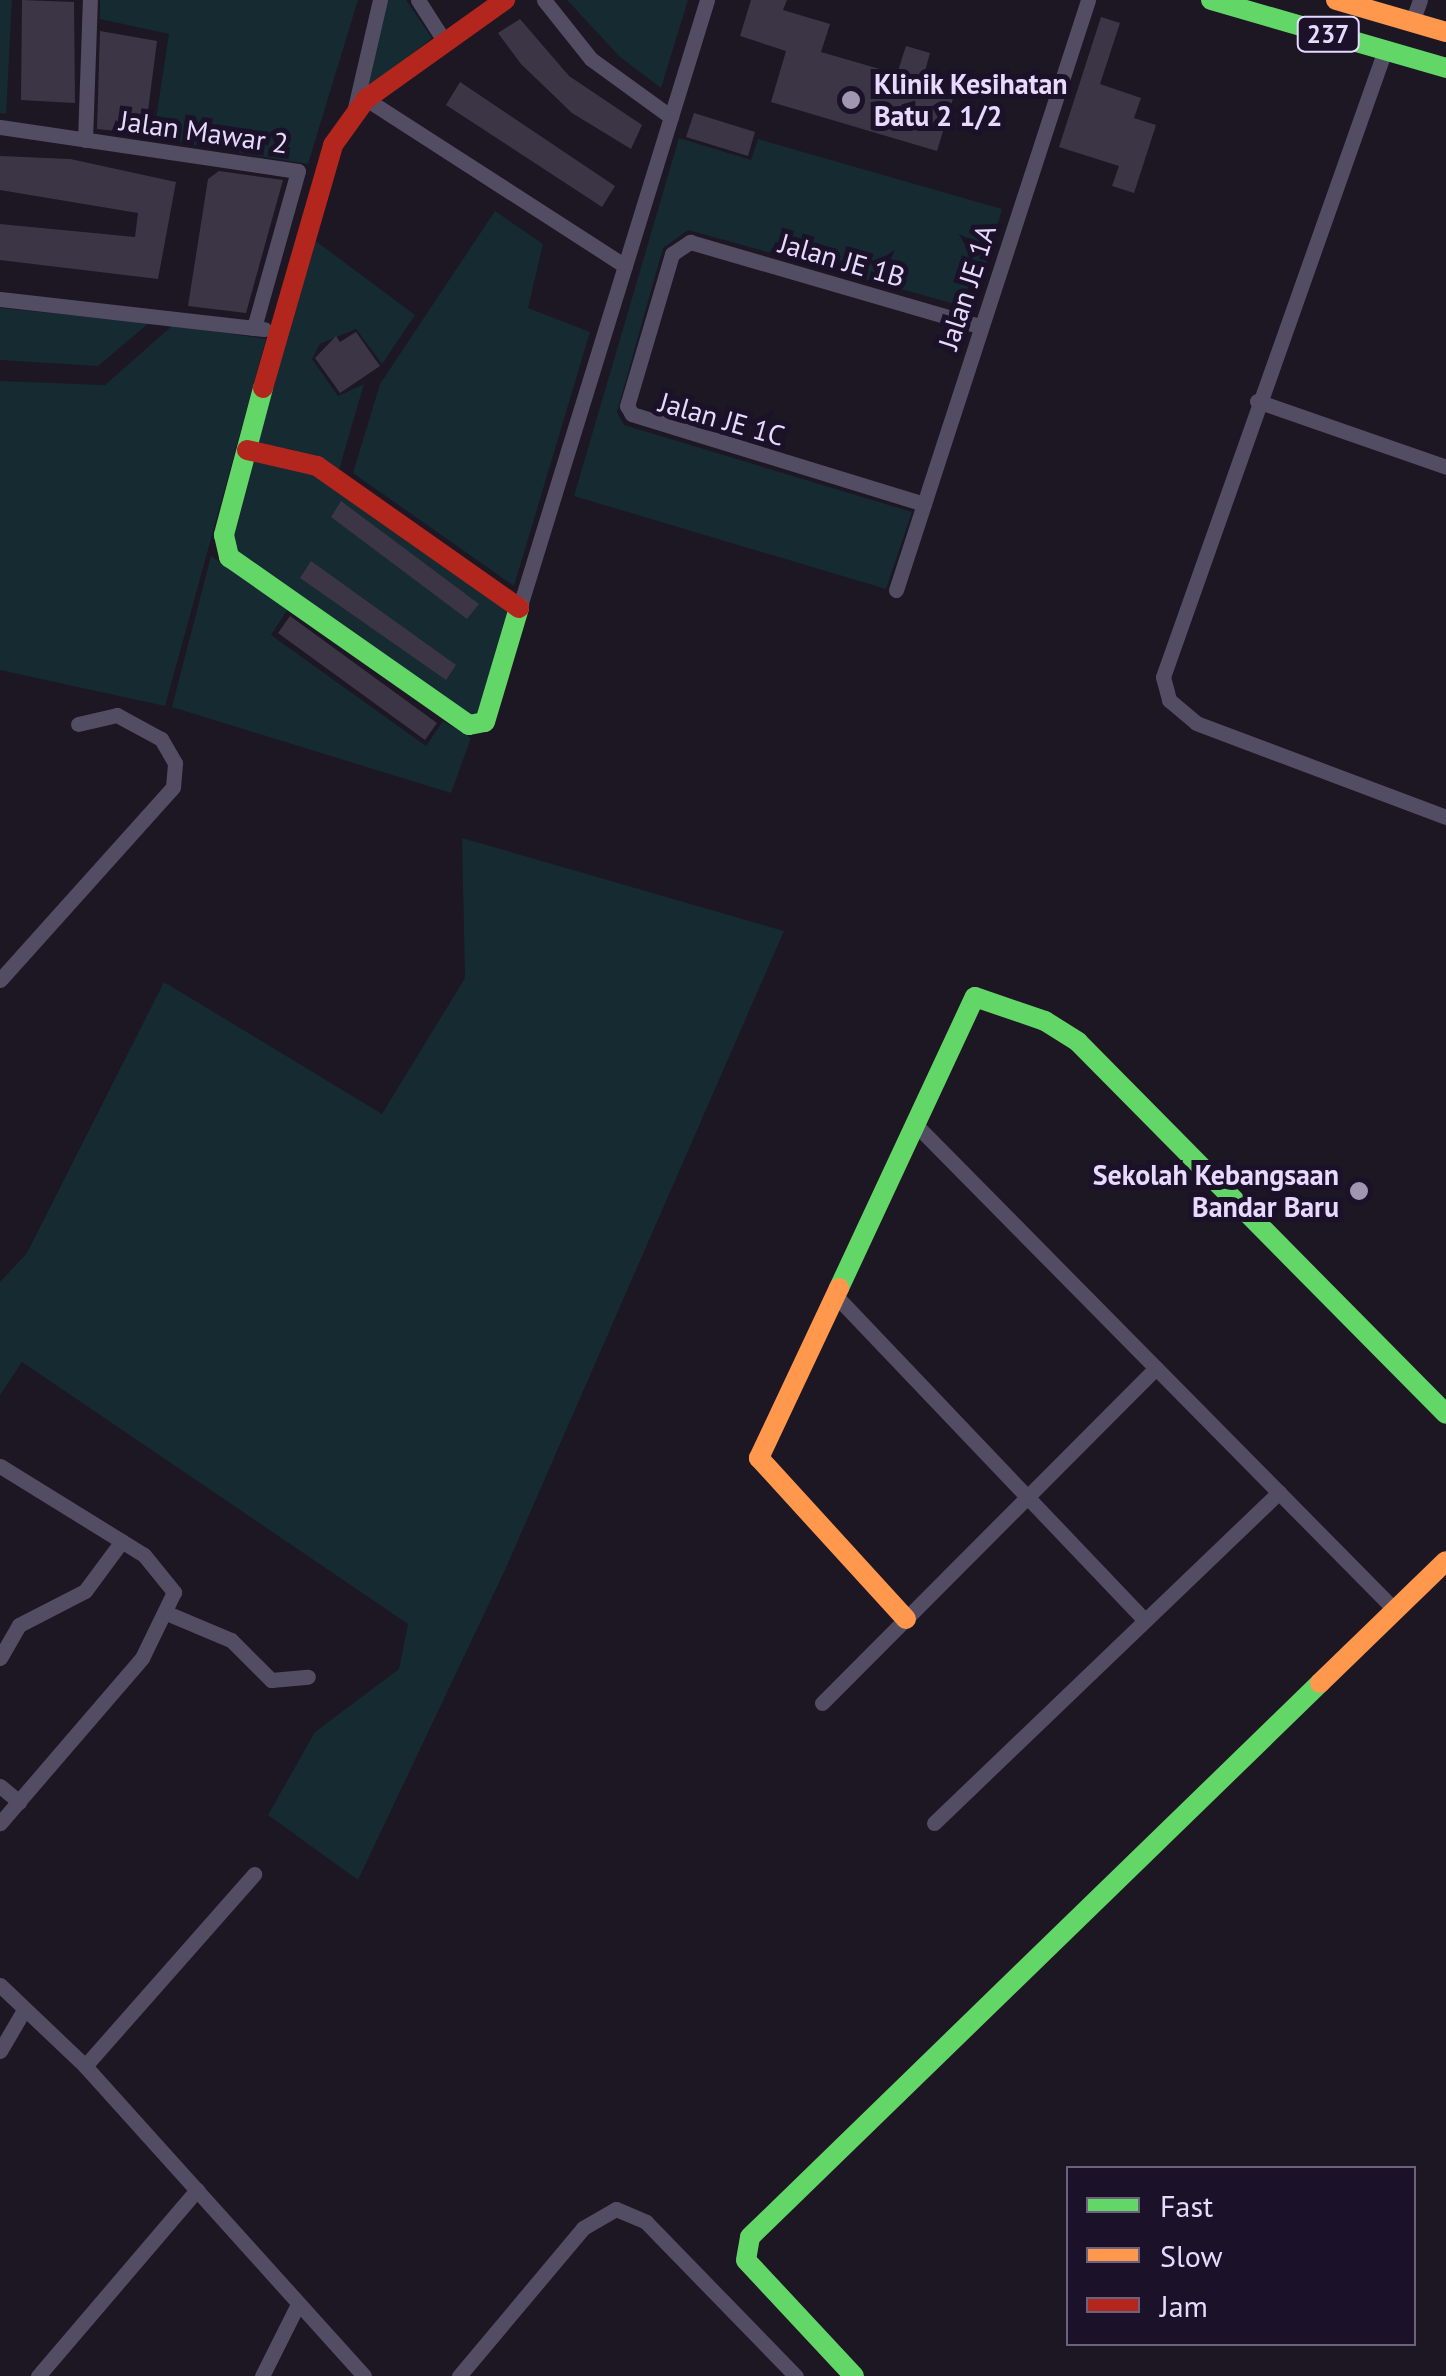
<!DOCTYPE html>
<html>
<head>
<meta charset="utf-8">
<style>
	body { margin:0 }
	#map { position:relative; width:1446px; height:2376px; overflow:hidden; background:#1c1723; font-family:"PT Sans",sans-serif }
	div>[style] { position:absolute }
	[style*='--x'] { left:calc(var(--x)*1px); top:calc(var(--y)*1px); width:calc(var(--w)*1px); rotate:calc(var(--a)*1deg) }
	.green>* { inset:0; background:#152a31 }
	.building>* { inset:0; background:#3c3546 }
	.street>* { height:15px; margin:-7.5px; padding:0 7.5px; transform-origin:7.5px; border-radius:7.5px; background:#534d64 }
	.fast>* { height:20px; margin:-10px; padding:0 10px; transform-origin:10px; border-radius:10px; background:#63d668 }
	.slow>* { height:20px; margin:-10px; padding:0 10px; transform-origin:10px; border-radius:10px; background:#ff974d }
	.jam>* { height:20px; margin:-10px; padding:0 10px; transform-origin:10px; border-radius:10px; background:#b3261e }
	.dots>* { width:28px; height:28px; translate:-50% -50%; box-sizing:border-box; border:5px solid #1b1129; border-radius:50% }
	span { translate:-50% -50%; white-space:nowrap; text-align:center; line-height:1.15; -webkit-text-stroke:10px #1b1129; paint-order:stroke }
	.shield-label span { padding:2px 8px; background:#1b1129; border:2px solid; border-radius:8px; -webkit-text-stroke-width:0 }
	.shield-label { font-size:25px; color:#e7dafe; font-weight:700 }
	.poi-label { font-size:28px; color:#e7dafe; font-weight:700 }
	.left { translate:0 -50%; text-align:left }
	.right { translate:-100% -50%; text-align:right }
	.street-label { font-size:28px; color:#e7dafe }
	.legend { position:absolute; left:1066px; top:2166px; width:350px; height:180px; box-sizing:border-box; background:#1b1129; border:2px solid #6d617e; margin:0; padding:12px 18px; list-style:none; font-size:30px; color:#e7dafe }
	.legend li { display:flex; align-items:center; gap:20px; height:50px }
	.legend b { width:50px; border:2px solid #6d617e }
</style>
</head>
<body>
<div id="map">
	<div class="green">
		<i style="clip-path:polygon(0 0,12px 0,6px 114px,0 113px)"></i>
		<i style="clip-path:polygon(100px 0,358px 0,308px 164px,153px 138px,169px 34px,100px 19px)"></i>
		<i style="clip-path:polygon(387px 0,406px 0,432px 38px,367px 89px)"></i>
		<i style="clip-path:polygon(567px 0,688px 0,661px 88px,620px 57px)"></i>
		<i style="clip-path:polygon(679px 138px,751px 160px,758px 139px,1002px 209px,973px 309px,688px 230px,663px 248px,617px 412px,624px 425px,912px 512px,886px 589px,574px 496px)"></i>
		<i style="clip-path:polygon(495px 211px,543px 244px,528px 308px,590px 332px,514px 586px,353px 473px,380px 384px)"></i>
		<i style="clip-path:polygon(309px 236px,415px 315px,382px 364px,356px 329px,320px 344px,312px 359px,338px 396px,364px 384px,338px 473px,291px 449px,253px 446px)"></i>
		<i style="clip-path:polygon(0 308px,149px 323px,98px 366px,0 360px)"></i>
		<i style="clip-path:polygon(173px 325px,266px 339px,165px 706px,0 670px,0 381px,105px 385px)"></i>
		<i style="clip-path:polygon(252px 455px,303px 464px,513px 609px,476px 719px,233px 555px,229px 537px)"></i>
		<i style="clip-path:polygon(211px 556px,288px 609px,271px 635px,426px 746px,443px 721px,471px 738px,451px 793px,172px 707px)"></i>
		<i style="clip-path:polygon(462px 838px,784px 931px,505px 1570px,358px 1880px,268px 1815px,315px 1732px,399px 1669px,408px 1624px,22px 1362px,0 1395px,0 1282px,27px 1253px,164px 982px,382px 1114px,465px 978px)"></i>
	</div>
	<div class="building">
		<i style="clip-path:polygon(22px 0,74px 2px,75px 103px,21px 100px)"></i>
		<i style="clip-path:polygon(751px 0,787px 0,783px 10px,830px 24px,821px 52px,897px 74px,906px 46px,930px 53px,922px 82px,955px 92px,937px 151px,771px 102px,786px 51px,740px 36px)"></i>
		<i style="clip-path:polygon(1101px 17px,1120px 23px,1100px 84px,1141px 98px,1134px 118px,1156px 125px,1134px 193px,1112px 186px,1119px 166px,1059px 147px)"></i>
		<i style="clip-path:polygon(520px 19px,569px 76px,642px 125px,631px 149px,572px 113px,521px 64px,498px 33px)"></i>
		<i style="clip-path:polygon(100px 31px,157px 41px,145px 134px,97px 129px)"></i>
		<i style="clip-path:polygon(460px 82px,615px 186px,602px 207px,446px 105px)"></i>
		<i style="clip-path:polygon(694px 113px,755px 132px,748px 156px,686px 137px)"></i>
		<i style="clip-path:polygon(0 156px,70px 159px,176px 182px,158px 279px,0 260px,0 224px,135px 237px,138px 213px,0 190px)"></i>
		<i style="clip-path:polygon(219px 171px,283px 180px,246px 313px,188px 306px,208px 179px)"></i>
		<i style="clip-path:polygon(356px 332px,380px 366px,340px 393px,315px 358px,336px 336px,340px 342px)"></i>
		<i style="clip-path:polygon(341px 501px,479px 604px,467px 619px,331px 517px)"></i>
		<i style="clip-path:polygon(311px 561px,456px 665px,446px 680px,300px 578px)"></i>
		<i style="clip-path:polygon(290px 616px,437px 723px,425px 740px,278px 633px)"></i>
	</div>
	<div class="street">
		<i style="--x:418;--y:0;--w:46;--a:57.3"></i>
		<i style="--x:544;--y:0;--w:75;--a:51.5"></i>
		<i style="--x:591;--y:59;--w:99;--a:35.9"></i>
		<i style="--x:1412;--y:22;--w:23;--a:-70"></i>
		<i style="--x:1385;--y:50;--w:665;--a:109.5"></i>
		<i style="--x:1163;--y:677;--w:24;--a:75"></i>
		<i style="--x:1169;--y:700;--w:35;--a:40"></i>
		<i style="--x:1196;--y:723;--w:267;--a:20.6"></i>
		<i style="--x:366;--y:99;--w:308;--a:32.8"></i>
		<i style="--x:355;--y:108;--w:111;--a:-77"></i>
		<i style="--x:0;--y:127;--w:301;--a:8.4"></i>
		<i style="--x:298;--y:171;--w:163;--a:105.7"></i>
		<i style="--x:85;--y:140;--w:140;--a:-88"></i>
		<i style="--x:0;--y:299;--w:266;--a:6.5"></i>
		<i style="--x:1257;--y:401;--w:200;--a:19.2"></i>
		<i style="--x:924;--y:504;--w:306;--a:-162.9"></i>
		<i style="--x:632;--y:414;--w:9;--a:-122"></i>
		<i style="--x:627;--y:406;--w:159;--a:-73.5"></i>
		<i style="--x:672;--y:254;--w:22;--a:-34"></i>
		<i style="--x:690;--y:242;--w:302;--a:16.2"></i>
		<i style="--x:896;--y:590;--w:620;--a:-71.97"></i>
		<i style="--x:520;--y:606;--w:634;--a:-72.85"></i>
		<i style="--x:0;--y:980;--w:259;--a:-48.1"></i>
		<i style="--x:173;--y:787;--w:24;--a:-85"></i>
		<i style="--x:175;--y:763;--w:28;--a:-120"></i>
		<i style="--x:161;--y:739;--w:50;--a:-151.4"></i>
		<i style="--x:117;--y:715;--w:40;--a:167"></i>
		<i style="--x:915;--y:1124;--w:683;--a:45.36"></i>
		<i style="--x:835;--y:1295;--w:449;--a:46.4"></i>
		<i style="--x:0;--y:1466;--w:169;--a:31.7"></i>
		<i style="--x:144;--y:1555;--w:48;--a:51"></i>
		<i style="--x:174;--y:1592;--w:73;--a:115.9"></i>
		<i style="--x:142;--y:1658;--w:218;--a:130.7"></i>
		<i style="--x:169;--y:1614;--w:67;--a:22.8"></i>
		<i style="--x:231;--y:1640;--w:57;--a:45"></i>
		<i style="--x:271;--y:1680;--w:37;--a:-5"></i>
		<i style="--x:0;--y:1658;--w:38;--a:-60"></i>
		<i style="--x:19;--y:1625;--w:74;--a:-27.3"></i>
		<i style="--x:85;--y:1591;--w:62;--a:-53.5"></i>
		<i style="--x:822;--y:1703;--w:473;--a:-45.1"></i>
		<i style="--x:0;--y:1786;--w:25;--a:40"></i>
		<i style="--x:934;--y:1823;--w:478;--a:-43.8"></i>
		<i style="--x:0;--y:1985;--w:117;--a:43.6"></i>
		<i style="--x:85;--y:2066;--w:417;--a:48"></i>
		<i style="--x:0;--y:2051;--w:48;--a:-59.7"></i>
		<i style="--x:85;--y:2066;--w:256;--a:-48.6"></i>
		<i style="--x:38;--y:2376;--w:245;--a:-49.5"></i>
		<i style="--x:262;--y:2376;--w:78;--a:-63.4"></i>
		<i style="--x:459;--y:2376;--w:193;--a:-50"></i>
		<i style="--x:583;--y:2228;--w:38;--a:-30"></i>
		<i style="--x:616;--y:2209;--w:33;--a:23"></i>
		<i style="--x:646;--y:2222;--w:215;--a:45.8"></i>
	</div>
	<div class="fast">
		<i style="--x:1211;--y:0;--w:245;--a:16.1"></i>
		<i style="--x:263;--y:388;--w:152;--a:104.9"></i>
		<i style="--x:224;--y:535;--w:23;--a:77"></i>
		<i style="--x:229;--y:557;--w:293;--a:35"></i>
		<i style="--x:469;--y:725;--w:16;--a:-11"></i>
		<i style="--x:485;--y:722;--w:119;--a:-73.4"></i>
		<i style="--x:839;--y:1288;--w:321;--a:-65"></i>
		<i style="--x:975;--y:997;--w:74;--a:18.9"></i>
		<i style="--x:1045;--y:1021;--w:39;--a:32"></i>
		<i style="--x:1078;--y:1042;--w:523;--a:45.31"></i>
		<i style="--x:854;--y:2376;--w:158;--a:-133"></i>
		<i style="--x:746;--y:2260;--w:23;--a:-80"></i>
		<i style="--x:750;--y:2237;--w:795;--a:-44.18"></i>
	</div>
	<div class="slow">
		<i style="--x:1336;--y:0;--w:115;--a:16.2"></i>
		<i style="--x:839;--y:1288;--w:188;--a:115.2"></i>
		<i style="--x:759;--y:1458;--w:218;--a:47.6"></i>
		<i style="--x:1320;--y:1683;--w:175;--a:-44.1"></i>
	</div>
	<div class="jam">
		<i style="--x:263;--y:388;--w:253;--a:-73.9"></i>
		<i style="--x:333;--y:145;--w:57;--a:-54.3"></i>
		<i style="--x:366;--y:99;--w:171;--a:-35.5"></i>
		<i style="--x:247;--y:450;--w:72;--a:12.9"></i>
		<i style="--x:317;--y:466;--w:247;--a:35.1"></i>
	</div>
	<div class="dots">
		<i style="left:851px;top:100px;background:#a096b1"></i>
		<i style="left:1359px;top:1191px;background:#a096b1"></i>
	</div>
	<div class="shield-label">
		<span style="left:1328px;top:34px">237</span>
	</div>
	<div class="poi-label">
		<span class="left" style="left:874px;top:100px">Klinik Kesihatan<br>Batu 2 1/2</span>
		<span class="right" style="left:1339px;top:1191px">Sekolah Kebangsaan<br>Bandar Baru</span>
	</div>
	<div class="street-label">
		<span style="left:204px;top:132px;rotate:8deg">Jalan Mawar 2</span>
		<span style="left:842px;top:260px;rotate:16deg">Jalan JE 1B</span>
		<span style="left:967px;top:287px;rotate:-72deg">Jalan JE 1A</span>
		<span style="left:722px;top:419px;rotate:16deg">Jalan JE 1C</span>
	</div>
	<ul class="legend">
	<li><b style="height:12px;background:#63d668"></b>Fast</li>
	<li><b style="height:12px;background:#ff974d"></b>Slow</li>
	<li><b style="height:12px;background:#b3261e"></b>Jam</li>
	</ul>
</div>
</body>
</html>
